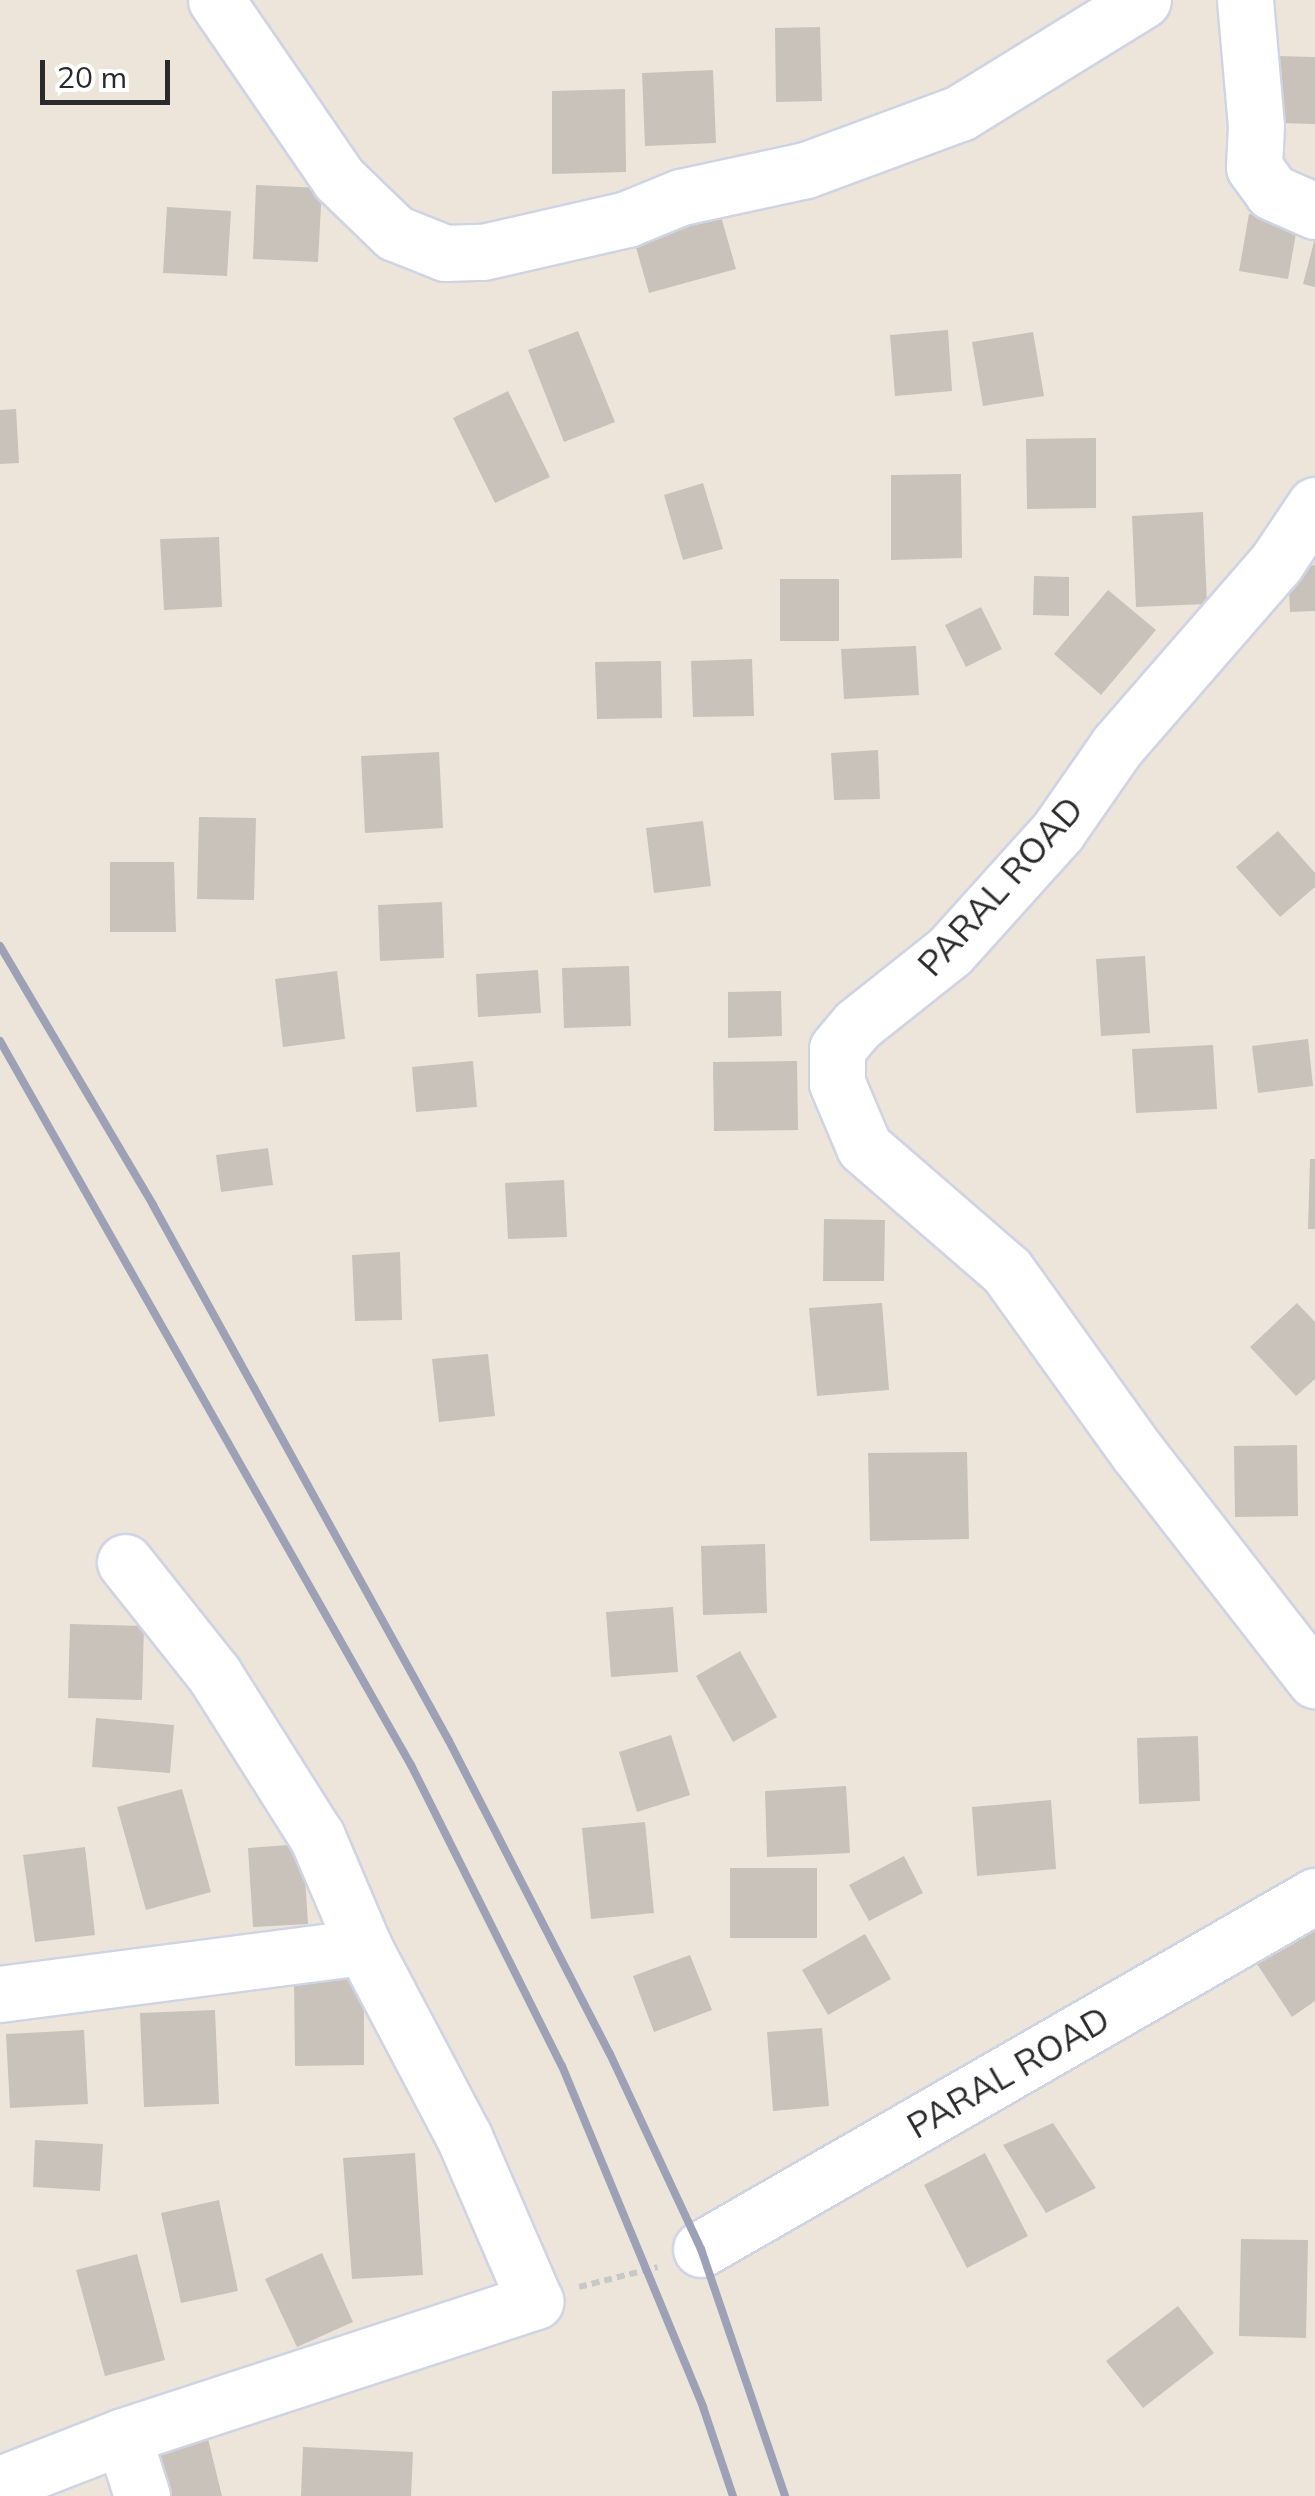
<!DOCTYPE html>
<html>
<head>
<meta charset="utf-8">
<style>
	body { margin:0 }
	#map { position:relative; width:1315px; height:2496px; overflow:hidden; background:#eee5da; font-family:Mulish,sans-serif }
	div>[style] { position:absolute }
	[style*='--x'] { left:calc(var(--x)*1px); top:calc(var(--y)*1px); width:calc(var(--w)*1px); rotate:calc(var(--a)*1deg) }
	.building>* { inset:0; background:#c9c2ba }
	.path>* { height:6px; margin-top:-3px; transform-origin:0; background:repeating-linear-gradient(90deg,#c8c8c8 0 8px,transparent 0 13px) }
	.roads { filter:drop-shadow(2px 0 #cfd4e5) drop-shadow(-2px 0 #cfd4e5) drop-shadow(0 2px #cfd4e5) drop-shadow(0 -2px #cfd4e5) }
	.minor>* { height:55px; margin:-27.5px; padding:0 27.5px; transform-origin:27.5px; border-radius:27.5px; background:#fff }
	.rail>* { height:8px; margin:-4px; padding:0 4px; transform-origin:4px; border-radius:4px; background:#9ca1b6 }
	span { translate:-50% -50%; white-space:nowrap; text-align:center; line-height:1.15; -webkit-text-stroke:9px #fff; paint-order:stroke }
	.street-label { font-size:35px; color:#2a2a2a }
	.scale { position:absolute; left:40px; top:60px; width:130px; height:45px; box-sizing:border-box; border:5px solid #2a2a2a; border-top:0; padding-left:12px; font-size:30px; line-height:35px; white-space:nowrap; color:#2a2a2a; -webkit-text-stroke:8px #fff; paint-order:stroke }
</style>
</head>
<body>
<div id="map">
	<div class="building">
		<i style="clip-path:polygon(820px 27px,822px 101px,776px 102px,775px 28px)"></i>
		<i style="clip-path:polygon(1278px 56px,1315px 57px,1315px 124px,1277px 123px)"></i>
		<i style="clip-path:polygon(713px 70px,716px 143px,645px 146px,642px 73px)"></i>
		<i style="clip-path:polygon(625px 89px,626px 172px,552px 174px,552px 91px)"></i>
		<i style="clip-path:polygon(256px 185px,322px 188px,318px 262px,253px 259px)"></i>
		<i style="clip-path:polygon(167px 207px,231px 211px,227px 276px,163px 273px)"></i>
		<i style="clip-path:polygon(720px 213px,736px 269px,649px 293px,633px 237px)"></i>
		<i style="clip-path:polygon(1249px 214px,1298px 222px,1288px 279px,1239px 271px)"></i>
		<i style="clip-path:polygon(1315px 238px,1315px 287px,1303px 284px)"></i>
		<i style="clip-path:polygon(948px 330px,952px 391px,895px 396px,890px 335px)"></i>
		<i style="clip-path:polygon(578px 331px,615px 422px,564px 442px,528px 350px)"></i>
		<i style="clip-path:polygon(1033px 332px,1044px 396px,983px 406px,972px 342px)"></i>
		<i style="clip-path:polygon(508px 391px,550px 477px,495px 503px,453px 418px)"></i>
		<i style="clip-path:polygon(16px 409px,19px 463px,0 464px,0 410px)"></i>
		<i style="clip-path:polygon(1096px 438px,1096px 508px,1027px 509px,1026px 439px)"></i>
		<i style="clip-path:polygon(961px 474px,962px 558px,891px 560px,891px 475px)"></i>
		<i style="clip-path:polygon(703px 483px,723px 549px,683px 560px,664px 495px)"></i>
		<i style="clip-path:polygon(1203px 512px,1207px 604px,1136px 607px,1132px 516px)"></i>
		<i style="clip-path:polygon(219px 537px,222px 607px,164px 610px,160px 539px)"></i>
		<i style="clip-path:polygon(1315px 565px,1315px 611px,1290px 612px,1288px 567px)"></i>
		<i style="clip-path:polygon(1034px 576px,1069px 577px,1069px 616px,1033px 615px)"></i>
		<i style="clip-path:polygon(780px 579px,839px 579px,839px 641px,780px 641px)"></i>
		<i style="clip-path:polygon(1108px 590px,1156px 630px,1101px 695px,1054px 654px)"></i>
		<i style="clip-path:polygon(981px 607px,1002px 649px,966px 667px,945px 625px)"></i>
		<i style="clip-path:polygon(916px 646px,919px 695px,844px 699px,841px 649px)"></i>
		<i style="clip-path:polygon(752px 659px,754px 716px,693px 717px,691px 661px)"></i>
		<i style="clip-path:polygon(661px 661px,662px 718px,597px 719px,595px 662px)"></i>
		<i style="clip-path:polygon(878px 750px,880px 799px,834px 800px,831px 753px)"></i>
		<i style="clip-path:polygon(439px 752px,443px 828px,365px 833px,361px 756px)"></i>
		<i style="clip-path:polygon(199px 817px,256px 818px,254px 900px,197px 899px)"></i>
		<i style="clip-path:polygon(703px 821px,711px 886px,654px 893px,646px 828px)"></i>
		<i style="clip-path:polygon(1278px 831px,1315px 873px,1315px 887px,1280px 917px,1236px 867px)"></i>
		<i style="clip-path:polygon(110px 862px,174px 862px,176px 932px,110px 932px)"></i>
		<i style="clip-path:polygon(442px 902px,444px 958px,380px 961px,378px 905px)"></i>
		<i style="clip-path:polygon(1145px 956px,1150px 1033px,1101px 1036px,1096px 959px)"></i>
		<i style="clip-path:polygon(629px 966px,631px 1026px,564px 1028px,562px 968px)"></i>
		<i style="clip-path:polygon(538px 970px,541px 1013px,478px 1017px,476px 974px)"></i>
		<i style="clip-path:polygon(337px 971px,345px 1039px,283px 1047px,275px 979px)"></i>
		<i style="clip-path:polygon(781px 991px,782px 1036px,728px 1038px,728px 992px)"></i>
		<i style="clip-path:polygon(1308px 1039px,1313px 1086px,1258px 1093px,1252px 1046px)"></i>
		<i style="clip-path:polygon(1213px 1045px,1217px 1109px,1136px 1113px,1132px 1049px)"></i>
		<i style="clip-path:polygon(473px 1061px,477px 1107px,416px 1112px,412px 1067px)"></i>
		<i style="clip-path:polygon(797px 1061px,798px 1130px,714px 1131px,713px 1062px)"></i>
		<i style="clip-path:polygon(268px 1148px,273px 1185px,221px 1192px,216px 1155px)"></i>
		<i style="clip-path:polygon(1310px 1159px,1315px 1159px,1315px 1229px,1308px 1229px)"></i>
		<i style="clip-path:polygon(564px 1180px,567px 1237px,508px 1239px,505px 1183px)"></i>
		<i style="clip-path:polygon(824px 1219px,885px 1220px,884px 1281px,823px 1281px)"></i>
		<i style="clip-path:polygon(400px 1252px,402px 1320px,355px 1321px,352px 1255px)"></i>
		<i style="clip-path:polygon(882px 1303px,889px 1390px,817px 1396px,809px 1308px)"></i>
		<i style="clip-path:polygon(1297px 1303px,1315px 1322px,1315px 1379px,1296px 1396px,1250px 1347px)"></i>
		<i style="clip-path:polygon(488px 1354px,495px 1416px,439px 1422px,432px 1359px)"></i>
		<i style="clip-path:polygon(1297px 1445px,1298px 1516px,1235px 1517px,1234px 1446px)"></i>
		<i style="clip-path:polygon(967px 1452px,969px 1539px,870px 1541px,868px 1453px)"></i>
		<i style="clip-path:polygon(765px 1544px,767px 1613px,703px 1615px,701px 1546px)"></i>
		<i style="clip-path:polygon(673px 1607px,678px 1672px,611px 1677px,606px 1612px)"></i>
		<i style="clip-path:polygon(70px 1624px,144px 1626px,142px 1700px,68px 1698px)"></i>
		<i style="clip-path:polygon(740px 1651px,777px 1717px,733px 1742px,696px 1676px)"></i>
		<i style="clip-path:polygon(96px 1718px,174px 1725px,170px 1773px,92px 1767px)"></i>
		<i style="clip-path:polygon(671px 1735px,690px 1795px,637px 1812px,619px 1752px)"></i>
		<i style="clip-path:polygon(1198px 1736px,1200px 1801px,1139px 1804px,1137px 1738px)"></i>
		<i style="clip-path:polygon(846px 1786px,850px 1853px,767px 1857px,765px 1791px)"></i>
		<i style="clip-path:polygon(182px 1789px,211px 1892px,146px 1910px,117px 1807px)"></i>
		<i style="clip-path:polygon(1051px 1800px,1056px 1869px,977px 1876px,972px 1807px)"></i>
		<i style="clip-path:polygon(645px 1822px,654px 1913px,591px 1919px,582px 1828px)"></i>
		<i style="clip-path:polygon(303px 1844px,308px 1924px,253px 1927px,248px 1848px)"></i>
		<i style="clip-path:polygon(85px 1847px,95px 1935px,35px 1942px,23px 1855px)"></i>
		<i style="clip-path:polygon(904px 1856px,923px 1893px,869px 1921px,849px 1885px)"></i>
		<i style="clip-path:polygon(730px 1868px,817px 1868px,817px 1938px,730px 1938px)"></i>
		<i style="clip-path:polygon(1315px 1922px,1315px 2001px,1292px 2017px,1255px 1961px)"></i>
		<i style="clip-path:polygon(865px 1934px,891px 1979px,828px 2015px,802px 1970px)"></i>
		<i style="clip-path:polygon(690px 1955px,712px 2010px,654px 2032px,633px 1976px)"></i>
		<i style="clip-path:polygon(364px 1974px,364px 2065px,295px 2066px,294px 1976px)"></i>
		<i style="clip-path:polygon(215px 2010px,219px 2104px,144px 2107px,140px 2013px)"></i>
		<i style="clip-path:polygon(822px 2028px,829px 2106px,773px 2111px,767px 2032px)"></i>
		<i style="clip-path:polygon(84px 2030px,88px 2104px,10px 2108px,6px 2034px)"></i>
		<i style="clip-path:polygon(1053px 2123px,1096px 2188px,1046px 2213px,1003px 2145px)"></i>
		<i style="clip-path:polygon(35px 2140px,103px 2144px,100px 2191px,33px 2187px)"></i>
		<i style="clip-path:polygon(415px 2153px,423px 2275px,352px 2279px,343px 2158px)"></i>
		<i style="clip-path:polygon(985px 2153px,1028px 2236px,967px 2268px,924px 2185px)"></i>
		<i style="clip-path:polygon(219px 2200px,238px 2291px,181px 2303px,161px 2213px)"></i>
		<i style="clip-path:polygon(1241px 2239px,1308px 2240px,1306px 2338px,1239px 2336px)"></i>
		<i style="clip-path:polygon(322px 2253px,353px 2322px,297px 2347px,265px 2279px)"></i>
		<i style="clip-path:polygon(137px 2254px,165px 2360px,105px 2376px,76px 2270px)"></i>
		<i style="clip-path:polygon(1178px 2306px,1214px 2353px,1143px 2408px,1106px 2361px)"></i>
		<i style="clip-path:polygon(208px 2439px,222px 2496px,161px 2496px,151px 2452px)"></i>
		<i style="clip-path:polygon(303px 2447px,413px 2452px,411px 2496px,301px 2496px)"></i>
	</div>
	<div class="path">
		<i style="--x:579;--y:2287;--w:81;--a:-14.2"></i>
	</div>
	<div class="roads">
		<div class="minor">
			<i style="--x:216;--y:0;--w:217;--a:55.5"></i>
			<i style="--x:339;--y:179;--w:78;--a:44"></i>
			<i style="--x:395;--y:233;--w:54;--a:21.8"></i>
			<i style="--x:445;--y:253;--w:38;--a:-2"></i>
			<i style="--x:483;--y:252;--w:148;--a:-12.9"></i>
			<i style="--x:627;--y:219;--w:58;--a:-22.2"></i>
			<i style="--x:681;--y:197;--w:128;--a:-12.2"></i>
			<i style="--x:806;--y:170;--w:164;--a:-20.3"></i>
			<i style="--x:960;--y:113;--w:215;--a:-31.7"></i>
			<i style="--x:1245;--y:0;--w:126;--a:85"></i>
			<i style="--x:1256;--y:126;--w:41;--a:92.8"></i>
			<i style="--x:1254;--y:167;--w:31;--a:54"></i>
			<i style="--x:1272;--y:192;--w:47;--a:23.8"></i>
			<i style="--x:1315;--y:505;--w:70;--a:123.9"></i>
			<i style="--x:1276;--y:563;--w:242;--a:131"></i>
			<i style="--x:1117;--y:746;--w:103;--a:124.8"></i>
			<i style="--x:1058;--y:831;--w:161;--a:132"></i>
			<i style="--x:950;--y:951;--w:119;--a:141.5"></i>
			<i style="--x:857;--y:1025;--w:31;--a:130"></i>
			<i style="--x:837;--y:1049;--w:34;--a:90"></i>
			<i style="--x:837;--y:1083;--w:69;--a:67.1"></i>
			<i style="--x:864;--y:1147;--w:189;--a:40.9"></i>
			<i style="--x:1007;--y:1271;--w:224;--a:54.3"></i>
			<i style="--x:1138;--y:1453;--w:288;--a:52.1"></i>
			<i style="--x:0;--y:1994;--w:367;--a:-7.4"></i>
			<i style="--x:701;--y:2249;--w:708;--a:-29.9"></i>
			<i style="--x:123;--y:2436;--w:63;--a:72.4"></i>
			<i style="--x:0;--y:2484;--w:132;--a:-21.3"></i>
			<i style="--x:123;--y:2436;--w:434;--a:-18.1"></i>
			<i style="--x:535;--y:2301;--w:179;--a:-113.4"></i>
			<i style="--x:464;--y:2137;--w:215;--a:-117.8"></i>
			<i style="--x:364;--y:1947;--w:120;--a:-113.1"></i>
			<i style="--x:317;--y:1837;--w:193;--a:-122.3"></i>
			<i style="--x:214;--y:1674;--w:143;--a:-128.5"></i>
		</div>
	</div>
	<div class="rail">
		<i style="--x:0;--y:946;--w:301;--a:59.4"></i>
		<i style="--x:153;--y:1205;--w:612;--a:61.09"></i>
		<i style="--x:449;--y:1741;--w:352;--a:62.8"></i>
		<i style="--x:610;--y:2054;--w:215;--a:65"></i>
		<i style="--x:701;--y:2249;--w:261;--a:71.2"></i>
		<i style="--x:0;--y:1041;--w:833;--a:60.42"></i>
		<i style="--x:411;--y:1765;--w:337;--a:63.4"></i>
		<i style="--x:562;--y:2066;--w:369;--a:67.5"></i>
		<i style="--x:703;--y:2407;--w:94;--a:71.4"></i>
	</div>
	<div class="street-label">
		<span style="left:1000px;top:886px;rotate:-48deg">PARAL ROAD</span>
		<span style="left:1008px;top:2072px;rotate:-30deg">PARAL ROAD</span>
	</div>
	<div class="scale">20 m</div>
</div>
</body>
</html>
